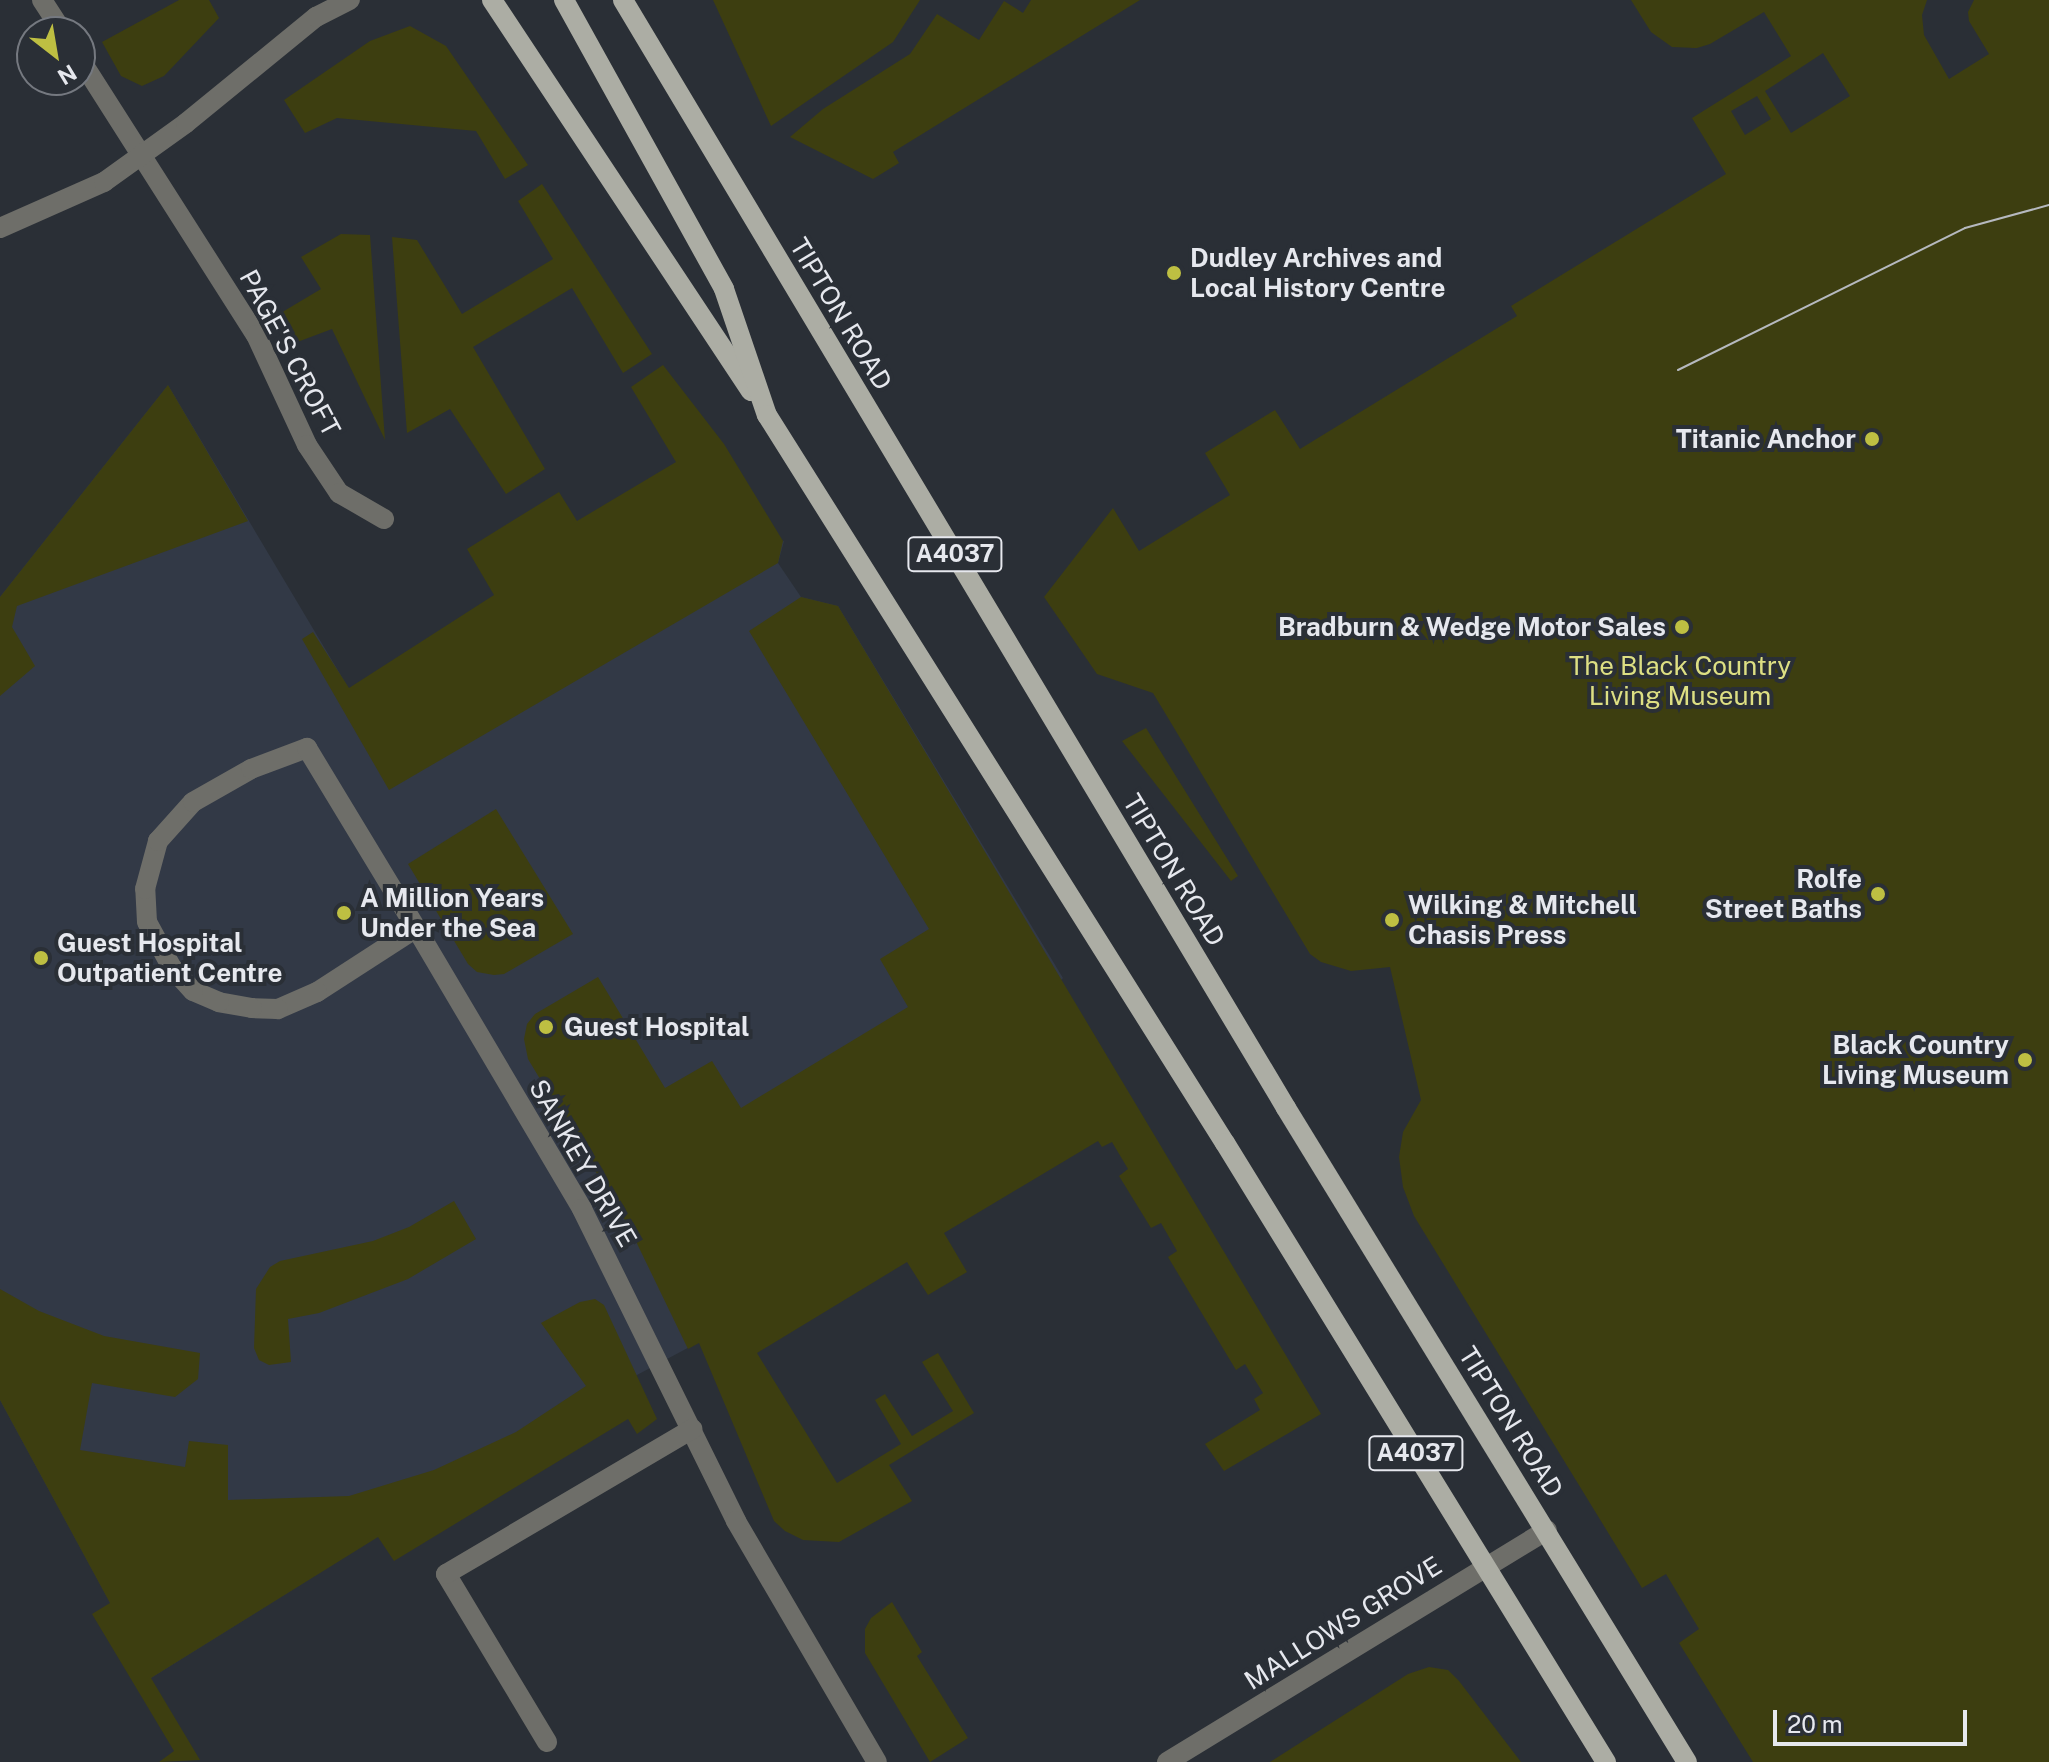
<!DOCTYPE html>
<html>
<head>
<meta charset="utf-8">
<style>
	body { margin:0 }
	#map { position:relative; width:2049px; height:1762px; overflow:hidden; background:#2a2f36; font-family:"Public Sans",sans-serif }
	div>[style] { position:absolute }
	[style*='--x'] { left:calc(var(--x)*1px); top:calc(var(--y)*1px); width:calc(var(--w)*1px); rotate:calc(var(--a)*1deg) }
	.built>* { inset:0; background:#323946 }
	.green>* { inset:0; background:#3d3e10 }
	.street>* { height:20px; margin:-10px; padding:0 10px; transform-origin:10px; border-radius:10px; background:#6e6e69 }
	.primary>* { height:20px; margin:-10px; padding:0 10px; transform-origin:10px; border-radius:10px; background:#acada4 }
	.tram>* { height:2px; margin:-1px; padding:0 1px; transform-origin:1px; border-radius:1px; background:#b6b9bf }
	.dots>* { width:22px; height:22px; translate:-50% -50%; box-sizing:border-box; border:4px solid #2a2f36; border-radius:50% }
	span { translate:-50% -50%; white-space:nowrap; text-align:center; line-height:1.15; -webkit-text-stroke:8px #2a2f36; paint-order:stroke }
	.shield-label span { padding:2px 6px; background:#2a2f36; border:2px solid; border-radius:6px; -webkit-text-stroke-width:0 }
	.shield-label { font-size:24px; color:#e6e8ee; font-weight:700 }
	.poi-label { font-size:26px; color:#e6e8ee; font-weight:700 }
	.left { translate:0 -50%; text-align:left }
	.right { translate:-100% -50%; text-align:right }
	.street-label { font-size:26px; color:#e6e8ee }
	.park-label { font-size:26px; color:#dddf83 }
	.north { position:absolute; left:16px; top:16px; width:80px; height:80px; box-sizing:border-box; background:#2a2f36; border:2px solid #757980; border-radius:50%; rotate:149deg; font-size:22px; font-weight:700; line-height:32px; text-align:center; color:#e6e8ee }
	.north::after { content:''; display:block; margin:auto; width:28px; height:36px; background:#bebf42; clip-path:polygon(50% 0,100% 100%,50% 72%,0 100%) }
	.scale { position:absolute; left:1773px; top:1710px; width:194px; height:36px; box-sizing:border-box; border:4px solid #e6e8ee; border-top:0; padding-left:10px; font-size:24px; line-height:28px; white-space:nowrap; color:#e6e8ee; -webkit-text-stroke:6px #2a2f36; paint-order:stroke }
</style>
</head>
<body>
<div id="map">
	<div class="built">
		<i style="clip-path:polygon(168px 385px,349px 689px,400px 656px,784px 541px,778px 563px,801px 597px,838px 606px,1063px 978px,699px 1342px,637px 1375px,151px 1678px,0 1400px,0 597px)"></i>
	</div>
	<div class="green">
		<i style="clip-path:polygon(179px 0,209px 0,219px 18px,164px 76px,142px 86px,121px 76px,102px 42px)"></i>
		<i style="clip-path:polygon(713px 0,920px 0,893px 42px,771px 126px)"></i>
		<i style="clip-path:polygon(1031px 0,1140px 0,893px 152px,899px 163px,873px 179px,790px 137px,823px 109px,910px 54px,937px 14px,979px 40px,1004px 1px,1023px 13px)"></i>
		<i style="clip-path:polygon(evenodd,1631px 0,1927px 0,1922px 15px,1924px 35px,1949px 79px,1989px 54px,1969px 21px,1968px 12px,1974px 0,2049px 0,2049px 1762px,1753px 1762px,1679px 1643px,1699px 1629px,1666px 1574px,1642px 1588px,1414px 1216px,1403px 1187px,1399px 1157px,1403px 1132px,1421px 1100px,1390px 967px,1351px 971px,1321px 962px,1310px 954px,1153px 693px,1097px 674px,1044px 597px,1113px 508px,1139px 551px,1230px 495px,1205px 453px,1275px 410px,1300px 449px,1517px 316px,1511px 306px,1726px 174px,1692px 118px,1791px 56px,1764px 12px,1710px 44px,1697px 48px,1672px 47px,1651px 32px,1631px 0,1823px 53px,1850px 96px,1791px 133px,1765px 91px,1823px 53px,1631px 0,1757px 96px,1771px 119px,1745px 135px,1731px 111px,1757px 96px)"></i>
		<i style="clip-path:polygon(410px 26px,446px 46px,528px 165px,505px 179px,476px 131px,337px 118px,305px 133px,284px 100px,370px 41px)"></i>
		<i style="clip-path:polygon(542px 184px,652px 354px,623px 373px,572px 288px,473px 347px,545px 469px,506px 494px,450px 409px,407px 433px,392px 237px,417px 240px,462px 314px,553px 259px,518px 201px)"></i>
		<i style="clip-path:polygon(341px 234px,370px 235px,385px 440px,332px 329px,292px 344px,279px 314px,321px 289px,301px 257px)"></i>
		<i style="clip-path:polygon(663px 365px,724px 444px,783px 541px,778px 563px,389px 790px,302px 639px,313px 632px,349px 688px,494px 595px,467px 549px,559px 492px,577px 521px,676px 462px,631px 387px)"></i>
		<i style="clip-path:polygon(168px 385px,248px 521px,17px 606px,12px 627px,35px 666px,0 696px,0 597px)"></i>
		<i style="clip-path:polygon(801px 597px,838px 606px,1321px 1414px,1224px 1471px,1205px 1444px,1260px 1410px,1254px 1399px,1263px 1393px,1245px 1364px,1236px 1370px,1168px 1257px,1177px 1251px,1161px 1223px,1151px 1228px,1119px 1176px,1128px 1169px,1112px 1142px,1102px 1147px,1098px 1141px,944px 1233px,967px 1272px,928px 1295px,907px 1262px,757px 1353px,837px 1483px,901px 1444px,875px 1400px,885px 1394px,912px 1436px,953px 1411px,922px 1362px,938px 1353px,974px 1413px,889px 1465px,912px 1501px,839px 1542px,803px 1540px,785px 1531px,774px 1521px,699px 1343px,688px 1349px,629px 1227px,528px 1059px,524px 1039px,527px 1024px,535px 1014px,598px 977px,665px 1088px,712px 1061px,741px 1108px,908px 1007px,880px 959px,929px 929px,749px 631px)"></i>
		<i style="clip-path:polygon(1146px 728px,1238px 876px,1231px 881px,1122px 741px)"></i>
		<i style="clip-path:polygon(496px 809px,573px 934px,504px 974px,494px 975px,477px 972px,468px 964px,408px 864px)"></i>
		<i style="clip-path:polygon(454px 1201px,476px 1239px,408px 1279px,319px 1313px,288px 1319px,291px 1362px,269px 1365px,259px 1360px,254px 1348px,256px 1289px,270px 1267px,280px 1261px,373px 1241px,409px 1227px)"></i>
		<i style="clip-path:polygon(0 1289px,39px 1311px,104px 1336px,200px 1353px,198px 1379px,175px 1397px,92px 1383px,80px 1450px,185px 1467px,189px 1441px,228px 1445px,228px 1500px,349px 1496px,434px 1470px,516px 1432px,586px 1386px,541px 1323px,580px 1302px,595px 1299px,604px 1305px,657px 1419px,637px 1434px,628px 1419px,394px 1561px,378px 1537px,151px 1678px,200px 1760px,159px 1762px,174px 1751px,92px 1614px,110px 1603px,0 1400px)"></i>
		<i style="clip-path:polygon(892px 1602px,922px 1652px,917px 1656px,968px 1738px,930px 1762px,865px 1653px,865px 1629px,871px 1618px)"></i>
		<i style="clip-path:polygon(1429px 1667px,1448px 1670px,1459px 1681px,1521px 1762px,1270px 1762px,1408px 1674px)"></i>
	</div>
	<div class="street">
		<i style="--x:42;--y:0;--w:38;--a:57"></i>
		<i style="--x:80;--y:59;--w:327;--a:57.5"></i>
		<i style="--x:256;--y:335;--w:121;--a:65.1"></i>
		<i style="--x:307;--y:445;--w:58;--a:56.3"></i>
		<i style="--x:339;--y:493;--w:52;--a:30"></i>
		<i style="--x:0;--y:228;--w:114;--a:-23.9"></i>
		<i style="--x:104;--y:182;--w:101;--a:-35.7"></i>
		<i style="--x:186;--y:123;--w:168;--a:-39.2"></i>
		<i style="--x:316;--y:17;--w:38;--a:-27"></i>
		<i style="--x:416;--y:928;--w:118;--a:147.1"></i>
		<i style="--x:317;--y:992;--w:43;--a:156.4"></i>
		<i style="--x:278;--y:1009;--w:26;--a:-178"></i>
		<i style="--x:252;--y:1008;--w:34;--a:-170"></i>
		<i style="--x:219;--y:1002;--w:28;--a:-157"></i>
		<i style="--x:193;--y:991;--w:31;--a:-132"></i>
		<i style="--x:172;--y:968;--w:52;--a:-118.5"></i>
		<i style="--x:147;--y:922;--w:33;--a:-93"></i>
		<i style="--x:145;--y:889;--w:50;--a:-74.8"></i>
		<i style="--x:158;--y:841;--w:52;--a:-48.1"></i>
		<i style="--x:193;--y:802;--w:67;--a:-29.6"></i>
		<i style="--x:251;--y:769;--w:60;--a:-20.6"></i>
		<i style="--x:307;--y:748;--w:210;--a:58.8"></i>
		<i style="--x:416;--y:928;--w:326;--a:59.4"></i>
		<i style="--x:582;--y:1209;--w:348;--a:63.7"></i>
		<i style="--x:736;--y:1521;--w:279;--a:59.7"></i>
		<i style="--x:547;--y:1742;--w:196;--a:-121"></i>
		<i style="--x:446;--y:1574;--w:286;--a:-30.5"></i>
		<i style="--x:1167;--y:1762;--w:445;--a:-31.4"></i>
	</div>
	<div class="primary">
		<i style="--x:492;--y:0;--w:469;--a:56.5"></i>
		<i style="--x:564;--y:0;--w:330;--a:61"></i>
		<i style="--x:724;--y:289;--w:133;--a:71.2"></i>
		<i style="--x:767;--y:415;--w:860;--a:57.83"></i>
		<i style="--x:1225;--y:1143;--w:727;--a:58.39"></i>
		<i style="--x:623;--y:0;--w:1291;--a:59.1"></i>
		<i style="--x:1286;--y:1108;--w:767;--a:58.49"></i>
	</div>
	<div class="tram">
		<i style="--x:1678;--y:370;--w:320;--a:-26.3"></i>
		<i style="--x:1965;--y:228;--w:87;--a:-15.3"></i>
	</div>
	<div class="dots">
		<i style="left:1174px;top:273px;background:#bebf42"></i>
		<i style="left:1872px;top:439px;background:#bebf42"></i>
		<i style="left:1682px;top:627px;background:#bebf42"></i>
		<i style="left:1878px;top:894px;background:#bebf42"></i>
		<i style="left:344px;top:913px;background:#bebf42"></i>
		<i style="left:1392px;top:920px;background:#bebf42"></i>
		<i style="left:41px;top:958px;background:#bebf42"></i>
		<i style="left:546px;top:1027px;background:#bebf42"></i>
		<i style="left:2025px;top:1060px;background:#bebf42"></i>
	</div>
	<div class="shield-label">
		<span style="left:955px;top:554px">A4037</span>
		<span style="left:1416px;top:1453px">A4037</span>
	</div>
	<div class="poi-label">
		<span class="left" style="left:1190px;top:273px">Dudley Archives and<br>Local History Centre</span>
		<span class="right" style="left:1856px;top:439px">Titanic Anchor</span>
		<span class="right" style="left:1666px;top:627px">Bradburn &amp; Wedge Motor Sales</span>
		<span class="right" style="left:1862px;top:894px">Rolfe<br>Street Baths</span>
		<span class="left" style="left:360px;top:913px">A Million Years<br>Under the Sea</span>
		<span class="left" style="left:1408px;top:920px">Wilking &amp; Mitchell<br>Chasis Press</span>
		<span class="left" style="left:57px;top:958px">Guest Hospital<br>Outpatient Centre</span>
		<span class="left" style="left:564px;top:1027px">Guest Hospital</span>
		<span class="right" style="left:2009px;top:1060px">Black Country<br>Living Museum</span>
	</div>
	<div class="street-label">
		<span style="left:841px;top:314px;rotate:59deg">TIPTON ROAD</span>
		<span style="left:290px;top:353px;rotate:62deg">PAGE'S CROFT</span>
		<span style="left:1174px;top:870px;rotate:59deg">TIPTON ROAD</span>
		<span style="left:583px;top:1163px;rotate:60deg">SANKEY DRIVE</span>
		<span style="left:1511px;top:1422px;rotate:58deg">TIPTON ROAD</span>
		<span style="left:1343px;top:1623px;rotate:-32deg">MALLOWS GROVE</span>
	</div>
	<div class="park-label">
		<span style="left:1680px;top:681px">The Black Country<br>Living Museum</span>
	</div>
	<div class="north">N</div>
	<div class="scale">20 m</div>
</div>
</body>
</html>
